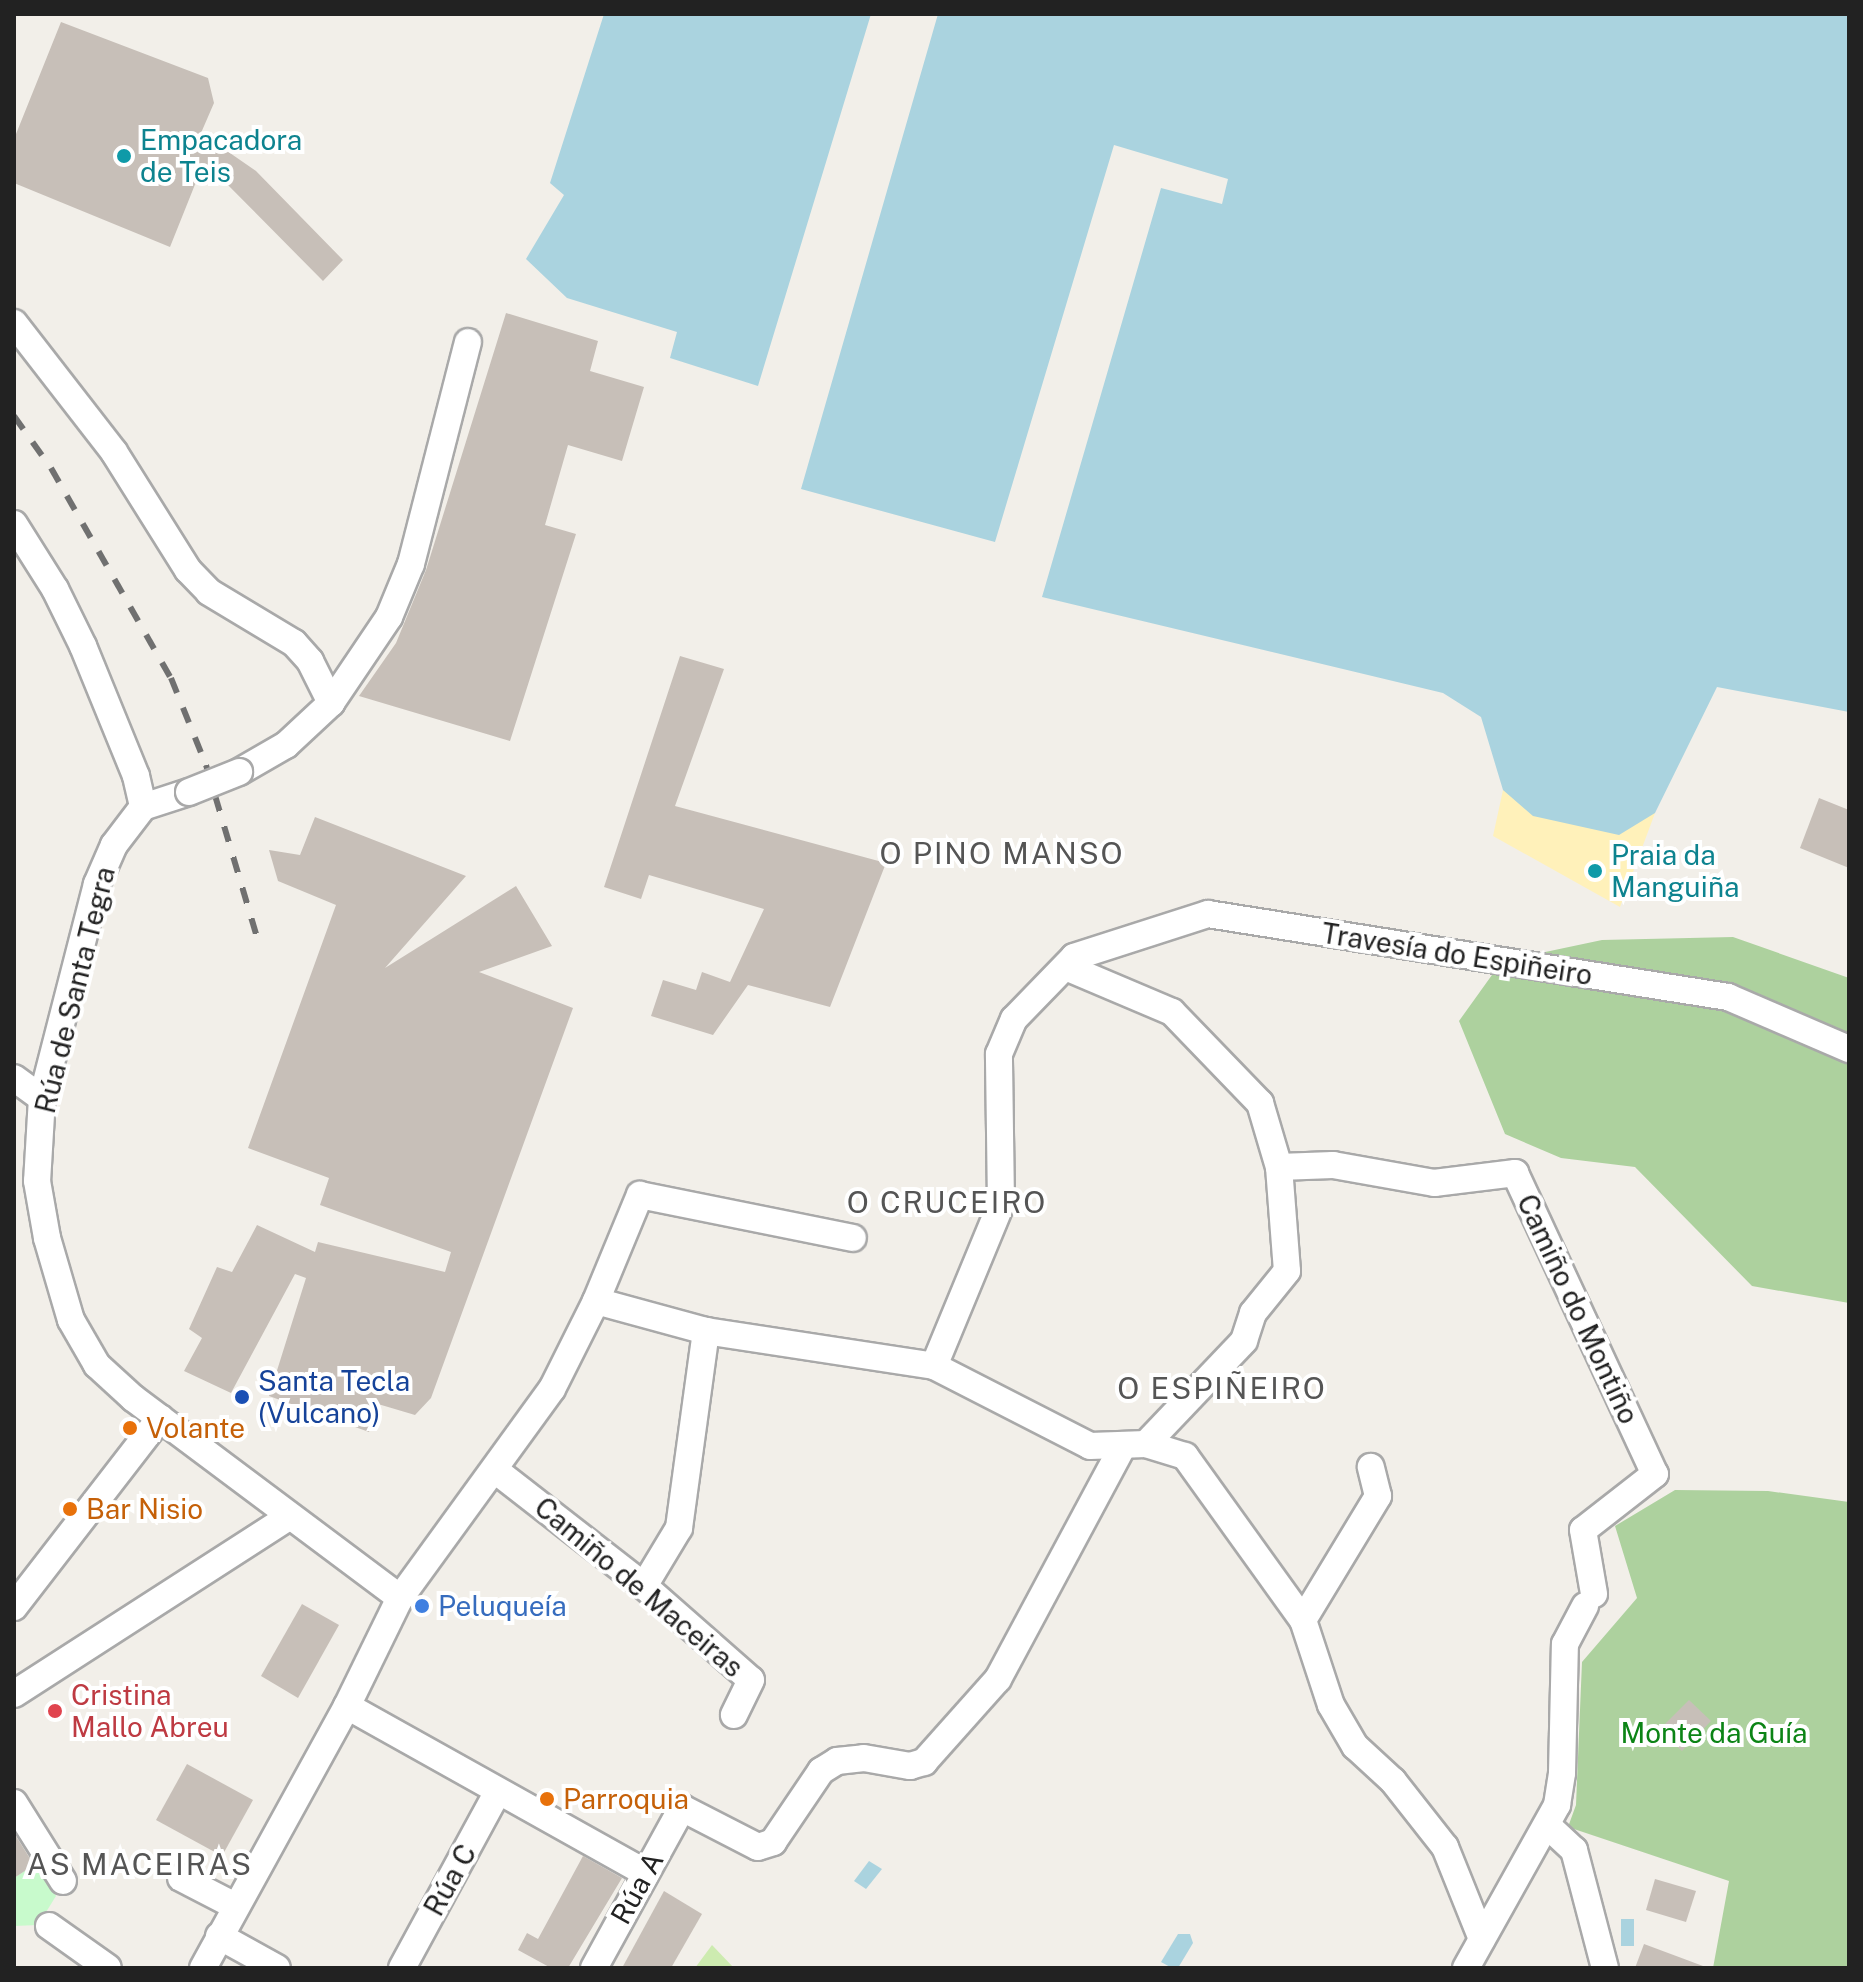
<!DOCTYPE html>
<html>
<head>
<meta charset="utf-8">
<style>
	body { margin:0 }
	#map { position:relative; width:1863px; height:1982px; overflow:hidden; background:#f2efe9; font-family:"Public Sans",sans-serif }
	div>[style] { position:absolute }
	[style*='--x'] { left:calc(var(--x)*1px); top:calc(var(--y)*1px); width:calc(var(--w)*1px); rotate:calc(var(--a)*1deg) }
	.grass>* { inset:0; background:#cdebb0 }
	.forest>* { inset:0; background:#add19e }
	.sand>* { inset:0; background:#fff1ba }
	.park>* { inset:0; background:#c8facc }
	.water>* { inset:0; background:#aad3df }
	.building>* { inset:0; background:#c7bfb8 }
	.roads { filter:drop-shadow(2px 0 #a9a9a9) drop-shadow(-2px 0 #a9a9a9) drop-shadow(0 2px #a9a9a9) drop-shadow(0 -2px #a9a9a9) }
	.minor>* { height:26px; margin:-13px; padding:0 13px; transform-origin:13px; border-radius:13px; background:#fff }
	.rail>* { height:6px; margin-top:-3px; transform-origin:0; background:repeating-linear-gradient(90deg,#707070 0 16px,transparent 0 32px) }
	.bridges { filter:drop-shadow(2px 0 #a9a9a9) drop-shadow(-2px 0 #a9a9a9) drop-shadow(0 2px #a9a9a9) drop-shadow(0 -2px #a9a9a9) }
	.minor-bridge>* { height:26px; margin:-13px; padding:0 13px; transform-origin:13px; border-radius:13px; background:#fff }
	.dots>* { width:22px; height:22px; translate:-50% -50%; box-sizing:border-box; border:4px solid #fff; border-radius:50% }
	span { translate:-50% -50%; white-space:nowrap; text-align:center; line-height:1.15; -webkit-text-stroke:8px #fff; paint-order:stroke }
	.culture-label { font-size:28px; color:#0d838f }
	.left { translate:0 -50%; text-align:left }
	.street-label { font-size:28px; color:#222 }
	.transit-label { font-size:28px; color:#164399 }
	.food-label { font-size:28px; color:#c56008 }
	.shop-label { font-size:28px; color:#366cbe }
	.health-label { font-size:28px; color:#be3a42 }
	.park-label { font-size:28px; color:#0c8416 }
	.neighbourhood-label { font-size:30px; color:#555; letter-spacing:2px }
	.frame { position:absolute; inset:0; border:16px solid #222; pointer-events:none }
</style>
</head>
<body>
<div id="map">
	<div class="grass">
		<i style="clip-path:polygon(712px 1945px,734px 1968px,695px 1968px)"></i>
	</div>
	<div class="forest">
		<i style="clip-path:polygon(1733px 937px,1849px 978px,1849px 1303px,1752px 1286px,1635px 1167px,1561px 1158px,1505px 1134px,1459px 1021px,1502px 961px,1602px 940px)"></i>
		<i style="clip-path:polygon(1675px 1490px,1768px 1491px,1849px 1502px,1849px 1968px,1713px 1968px,1729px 1881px,1568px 1827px,1576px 1805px,1582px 1662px,1637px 1598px,1615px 1526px)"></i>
	</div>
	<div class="sand">
		<i style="clip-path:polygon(1503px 790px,1616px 816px,1655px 813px,1620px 907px,1493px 836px)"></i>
	</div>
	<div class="park">
		<i style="clip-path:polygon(35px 1864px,56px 1896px,38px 1925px,14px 1926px,14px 1878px)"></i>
	</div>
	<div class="water">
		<i style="clip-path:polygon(604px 14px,871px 14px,758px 386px,670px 358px,677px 332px,567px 298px,526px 259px,564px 195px,550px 183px)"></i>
		<i style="clip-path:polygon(938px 14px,1849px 14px,1849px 712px,1717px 687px,1655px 813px,1619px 835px,1533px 816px,1503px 790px,1481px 717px,1443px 693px,1042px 597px,1161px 188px,1222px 204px,1228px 179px,1114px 145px,995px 542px,801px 489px)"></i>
		<i style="clip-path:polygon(869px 1861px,882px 1869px,866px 1889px,854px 1881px)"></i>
		<i style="clip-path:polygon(1621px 1919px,1634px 1919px,1634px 1946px,1621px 1946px)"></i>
		<i style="clip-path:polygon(1178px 1934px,1190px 1934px,1193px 1943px,1178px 1968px,1172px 1968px,1161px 1962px)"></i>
	</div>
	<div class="building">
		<i style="clip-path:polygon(61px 22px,208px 78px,214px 103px,201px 133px,256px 171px,343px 260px,323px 281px,218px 175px,200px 172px,170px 247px,14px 183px,14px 139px)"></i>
		<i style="clip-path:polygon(506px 313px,598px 341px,590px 371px,644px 387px,622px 461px,568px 445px,545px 525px,576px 534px,510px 741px,359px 696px,396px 643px,426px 570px)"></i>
		<i style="clip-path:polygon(680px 656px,724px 669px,675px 806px,886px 863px,830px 1007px,748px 985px,713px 1035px,651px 1016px,663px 980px,696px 990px,702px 972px,730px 982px,764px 909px,649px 875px,641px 899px,604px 887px)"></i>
		<i style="clip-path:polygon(1819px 798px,1849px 810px,1849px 868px,1800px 848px)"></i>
		<i style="clip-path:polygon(315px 817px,466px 876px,385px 968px,516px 886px,552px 946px,479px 972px,573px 1008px,431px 1398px,415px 1415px,378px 1404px,369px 1432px,269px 1396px,306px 1278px,295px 1274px,231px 1393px,184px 1371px,202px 1338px,189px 1329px,217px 1267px,232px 1272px,257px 1225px,315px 1252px,318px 1242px,445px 1272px,451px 1252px,320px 1205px,329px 1178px,248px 1148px,336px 905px,278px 881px,269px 850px,300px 855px)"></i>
		<i style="clip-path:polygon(302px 1604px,339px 1625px,298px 1698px,261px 1676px)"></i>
		<i style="clip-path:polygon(1689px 1700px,1711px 1721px,1682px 1751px,1659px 1730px)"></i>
		<i style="clip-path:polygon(187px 1764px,253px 1800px,222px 1856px,156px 1820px)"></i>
		<i style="clip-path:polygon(14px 1833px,34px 1865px,14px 1878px)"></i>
		<i style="clip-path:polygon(583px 1856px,622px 1878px,568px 1968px,551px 1968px,518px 1950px,527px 1933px,538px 1939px)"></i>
		<i style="clip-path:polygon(1655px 1879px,1696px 1891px,1686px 1922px,1646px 1910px)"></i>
		<i style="clip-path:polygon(664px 1891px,702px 1914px,671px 1968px,622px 1968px)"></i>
		<i style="clip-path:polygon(1644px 1944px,1703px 1966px,1703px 1968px,1635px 1968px)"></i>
	</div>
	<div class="roads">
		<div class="minor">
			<i style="--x:14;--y:323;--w:163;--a:52.2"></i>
			<i style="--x:114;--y:452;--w:139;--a:57.9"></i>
			<i style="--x:188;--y:570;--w:30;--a:46"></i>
			<i style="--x:209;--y:592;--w:99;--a:31"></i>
			<i style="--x:294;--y:643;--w:24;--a:48"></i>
			<i style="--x:310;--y:661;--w:47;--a:63.4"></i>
			<i style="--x:14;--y:524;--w:77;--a:57.8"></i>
			<i style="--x:55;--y:589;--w:64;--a:63.8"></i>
			<i style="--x:83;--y:646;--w:140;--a:67.8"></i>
			<i style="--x:136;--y:776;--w:32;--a:77"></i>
			<i style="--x:239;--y:772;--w:54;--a:-29.9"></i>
			<i style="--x:286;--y:745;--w:62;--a:-43"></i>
			<i style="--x:331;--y:703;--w:104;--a:-56"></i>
			<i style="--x:389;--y:617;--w:57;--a:-67.5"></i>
			<i style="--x:411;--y:564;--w:229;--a:-75.6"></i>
			<i style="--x:143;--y:807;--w:48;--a:127.3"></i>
			<i style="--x:114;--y:845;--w:43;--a:113.6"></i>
			<i style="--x:97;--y:884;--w:221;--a:104.4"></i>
			<i style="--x:42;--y:1098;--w:83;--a:93.4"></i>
			<i style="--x:37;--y:1181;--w:58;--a:80"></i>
			<i style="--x:47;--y:1238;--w:85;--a:73.7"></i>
			<i style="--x:71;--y:1320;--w:52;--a:60"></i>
			<i style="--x:97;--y:1365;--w:49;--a:42.5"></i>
			<i style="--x:133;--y:1398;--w:334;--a:36.8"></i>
			<i style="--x:143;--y:807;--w:48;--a:-18.1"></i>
			<i style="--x:1066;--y:967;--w:115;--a:23"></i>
			<i style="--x:1172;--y:1012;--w:127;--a:46"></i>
			<i style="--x:1260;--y:1103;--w:67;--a:73.5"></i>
			<i style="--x:1279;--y:1167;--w:104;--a:85.6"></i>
			<i style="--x:1287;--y:1271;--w:54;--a:129"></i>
			<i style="--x:1253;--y:1313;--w:29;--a:108"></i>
			<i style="--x:1244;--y:1341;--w:142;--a:133.6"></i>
			<i style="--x:14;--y:1078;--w:34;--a:36"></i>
			<i style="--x:1279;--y:1167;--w:54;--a:-2.1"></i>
			<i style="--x:1333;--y:1165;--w:103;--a:10.1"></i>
			<i style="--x:1434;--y:1183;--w:82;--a:-7"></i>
			<i style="--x:1515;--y:1173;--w:332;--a:65.1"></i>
			<i style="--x:1655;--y:1474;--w:91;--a:142.1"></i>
			<i style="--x:1583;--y:1530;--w:65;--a:80.2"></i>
			<i style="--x:596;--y:1301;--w:115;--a:-67.5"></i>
			<i style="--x:640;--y:1195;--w:217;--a:11.4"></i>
			<i style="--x:934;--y:1366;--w:175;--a:-67.5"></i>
			<i style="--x:1001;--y:1204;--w:150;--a:-90.8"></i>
			<i style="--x:999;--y:1054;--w:38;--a:-67"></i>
			<i style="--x:1014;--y:1019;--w:86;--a:-45.9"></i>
			<i style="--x:1074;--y:957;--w:141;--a:-17.8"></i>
			<i style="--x:1208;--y:914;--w:527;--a:9.07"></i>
			<i style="--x:1728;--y:997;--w:132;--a:23.3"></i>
			<i style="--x:495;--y:1470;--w:189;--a:37.9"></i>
			<i style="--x:644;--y:1586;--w:142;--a:41.3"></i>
			<i style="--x:751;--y:1680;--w:39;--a:116"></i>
			<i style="--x:644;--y:1586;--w:68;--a:-58.9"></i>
			<i style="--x:679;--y:1528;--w:199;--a:-82.2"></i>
			<i style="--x:14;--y:1607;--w:239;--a:-52.3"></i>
			<i style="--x:1303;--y:1620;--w:145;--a:-58.8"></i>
			<i style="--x:1378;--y:1496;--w:30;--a:-104"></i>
			<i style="--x:14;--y:1694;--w:328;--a:-32.8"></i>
			<i style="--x:347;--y:1706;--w:340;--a:29.2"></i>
			<i style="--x:14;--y:1803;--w:92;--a:57.9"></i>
			<i style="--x:1547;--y:1825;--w:37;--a:43"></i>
			<i style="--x:1574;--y:1850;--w:122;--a:75.3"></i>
			<i style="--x:181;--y:1878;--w:61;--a:27.4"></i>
			<i style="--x:49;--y:1926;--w:72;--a:35.4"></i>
			<i style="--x:219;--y:1936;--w:66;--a:28.9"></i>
			<i style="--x:203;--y:1968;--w:299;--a:-61.2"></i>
			<i style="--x:347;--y:1706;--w:120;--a:-63.9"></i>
			<i style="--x:400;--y:1598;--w:258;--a:-54"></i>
			<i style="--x:552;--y:1389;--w:98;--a:-63.4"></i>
			<i style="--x:596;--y:1301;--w:114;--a:15.3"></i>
			<i style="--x:706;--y:1331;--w:231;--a:8.7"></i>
			<i style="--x:934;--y:1366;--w:175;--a:27.1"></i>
			<i style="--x:1090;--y:1446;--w:56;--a:-2"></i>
			<i style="--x:1146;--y:1444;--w:41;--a:17.1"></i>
			<i style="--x:1185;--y:1456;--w:202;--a:54.3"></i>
			<i style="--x:1303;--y:1620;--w:89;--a:71.8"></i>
			<i style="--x:1331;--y:1705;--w:48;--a:59.7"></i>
			<i style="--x:1355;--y:1746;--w:52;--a:42.6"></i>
			<i style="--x:1393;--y:1781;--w:84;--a:51.8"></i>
			<i style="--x:1445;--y:1847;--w:99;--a:68.1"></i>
			<i style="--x:402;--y:1968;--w:199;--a:-61.5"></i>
			<i style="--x:594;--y:1968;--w:183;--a:-61.2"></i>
			<i style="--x:682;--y:1808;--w:85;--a:27.2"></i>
			<i style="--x:758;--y:1847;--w:16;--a:-18"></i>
			<i style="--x:773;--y:1842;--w:86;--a:-55.9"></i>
			<i style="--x:821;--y:1771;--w:19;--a:-32"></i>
			<i style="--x:837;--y:1761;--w:27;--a:-6"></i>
			<i style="--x:864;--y:1758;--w:47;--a:9.9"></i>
			<i style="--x:910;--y:1766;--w:15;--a:-16"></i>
			<i style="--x:924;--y:1762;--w:111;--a:-48.3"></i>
			<i style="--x:998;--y:1679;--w:262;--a:-61.8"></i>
			<i style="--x:1466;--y:1968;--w:187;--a:-60.8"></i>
			<i style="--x:1557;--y:1805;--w:32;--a:-81"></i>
			<i style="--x:1562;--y:1773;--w:129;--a:-88.7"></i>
			<i style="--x:1565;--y:1644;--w:43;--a:-62.2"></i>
		</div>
	</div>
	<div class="rail">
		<i style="--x:14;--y:416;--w:64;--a:54.6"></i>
		<i style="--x:51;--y:468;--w:242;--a:60.3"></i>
		<i style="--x:171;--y:678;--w:94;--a:68.1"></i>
		<i style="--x:206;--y:765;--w:187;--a:73.5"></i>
	</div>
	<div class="bridges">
		<div class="minor-bridge">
			<i style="--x:189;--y:792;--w:54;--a:-21.8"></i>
		</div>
	</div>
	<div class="dots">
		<i style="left:124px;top:156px;background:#0f9aa8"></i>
		<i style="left:1595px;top:871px;background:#0f9aa8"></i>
		<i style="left:242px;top:1397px;background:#1a4fb4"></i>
		<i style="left:130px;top:1428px;background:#e8710a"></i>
		<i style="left:70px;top:1509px;background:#e8710a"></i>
		<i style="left:422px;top:1606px;background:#3f7fe0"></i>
		<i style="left:55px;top:1711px;background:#e0444e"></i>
		<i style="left:547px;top:1799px;background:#e8710a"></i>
	</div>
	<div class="culture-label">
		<span class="left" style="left:140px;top:156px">Empacadora<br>de Teis</span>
		<span class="left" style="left:1611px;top:871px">Praia da<br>Manguiña</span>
	</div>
	<div class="street-label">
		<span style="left:1457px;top:954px;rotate:9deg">Travesía do Espiñeiro</span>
		<span style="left:75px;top:990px;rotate:-76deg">Rúa de Santa Tegra</span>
		<span style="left:1578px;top:1309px;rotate:65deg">Camiño do Montiño</span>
		<span style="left:639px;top:1587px;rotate:40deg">Camiño de Maceiras</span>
		<span style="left:450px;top:1880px;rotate:-61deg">Rúa C</span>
		<span style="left:637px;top:1888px;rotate:-61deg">Rúa A</span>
	</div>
	<div class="transit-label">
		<span class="left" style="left:258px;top:1397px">Santa Tecla<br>(Vulcano)</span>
	</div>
	<div class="food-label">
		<span class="left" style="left:146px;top:1428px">Volante</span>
		<span class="left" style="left:86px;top:1509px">Bar Nisio</span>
		<span class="left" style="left:563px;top:1799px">Parroquia</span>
	</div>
	<div class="shop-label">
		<span class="left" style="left:438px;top:1606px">Peluqueía</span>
	</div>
	<div class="health-label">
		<span class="left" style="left:71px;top:1711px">Cristina<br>Mallo Abreu</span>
	</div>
	<div class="park-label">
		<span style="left:1714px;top:1733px">Monte da Guía</span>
	</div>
	<div class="neighbourhood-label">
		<span style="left:1002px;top:853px">O PINO MANSO</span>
		<span style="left:947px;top:1202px">O CRUCEIRO</span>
		<span style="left:1222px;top:1388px">O ESPIÑEIRO</span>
		<span style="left:140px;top:1864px">AS MACEIRAS</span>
	</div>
	<div class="frame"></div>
</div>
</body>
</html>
